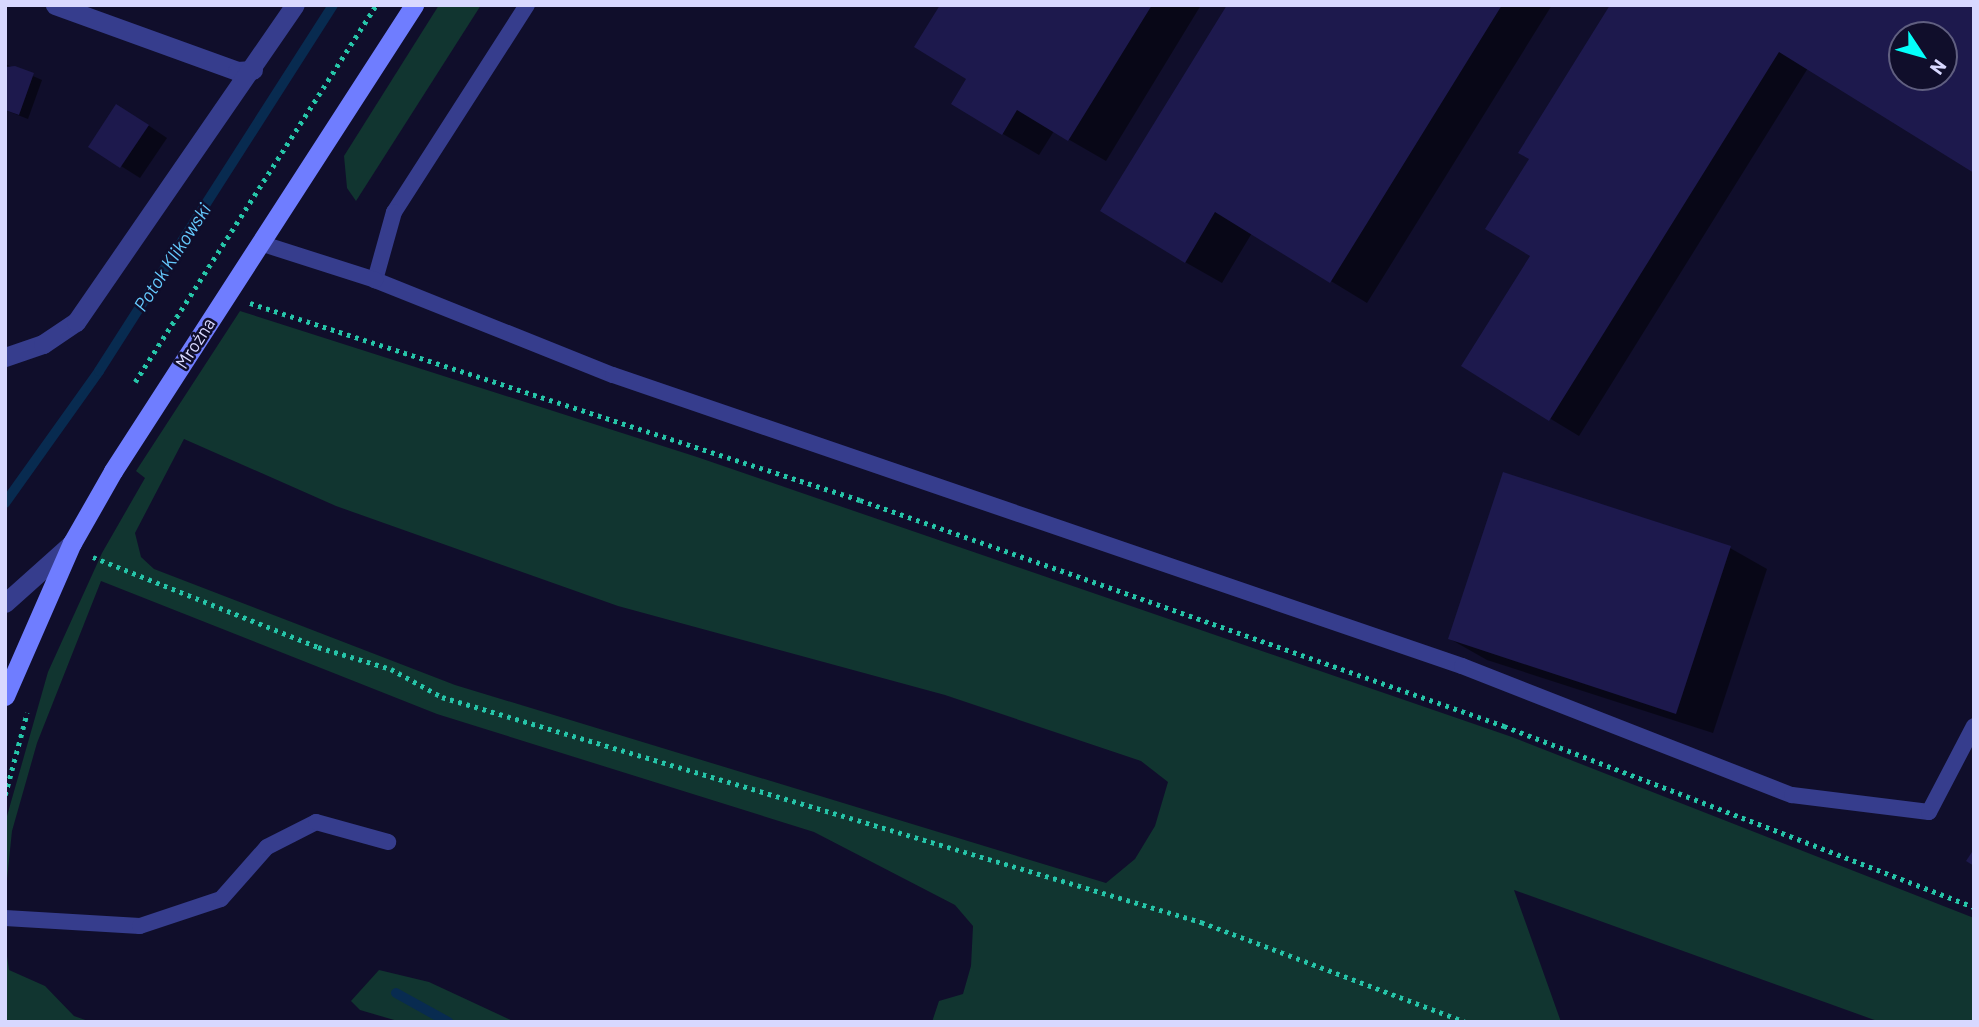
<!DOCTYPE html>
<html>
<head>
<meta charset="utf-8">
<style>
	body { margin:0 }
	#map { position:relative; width:1979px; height:1027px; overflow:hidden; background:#100e2b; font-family:Barlow,sans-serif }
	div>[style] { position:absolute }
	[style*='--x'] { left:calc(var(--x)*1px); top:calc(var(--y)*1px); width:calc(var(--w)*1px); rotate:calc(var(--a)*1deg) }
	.green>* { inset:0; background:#113530 }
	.shadow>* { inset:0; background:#0007 }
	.stream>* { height:10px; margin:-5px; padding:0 5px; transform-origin:5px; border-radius:5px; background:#082b50 }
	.building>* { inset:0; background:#1d194d }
	.path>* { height:4.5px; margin-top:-2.25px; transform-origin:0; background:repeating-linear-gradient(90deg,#26c5a9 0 3.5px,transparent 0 8.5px) }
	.service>* { height:16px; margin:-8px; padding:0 8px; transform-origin:8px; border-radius:8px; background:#363d8d }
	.minor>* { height:19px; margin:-9.5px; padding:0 9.5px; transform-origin:9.5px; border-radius:9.5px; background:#363d8d }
	.secondary>* { height:19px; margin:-9.5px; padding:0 9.5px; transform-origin:9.5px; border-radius:9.5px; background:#6f7dff }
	span { translate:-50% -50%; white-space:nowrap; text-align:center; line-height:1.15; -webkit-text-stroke:5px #100e2b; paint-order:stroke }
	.street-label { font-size:18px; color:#d8d8ff }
	.water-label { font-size:19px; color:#66cbff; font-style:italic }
	.frame { position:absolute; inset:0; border:7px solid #d8d8ff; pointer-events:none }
	.north { position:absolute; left:1888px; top:21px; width:70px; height:70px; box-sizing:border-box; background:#100e2b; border:2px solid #605f80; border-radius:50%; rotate:126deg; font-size:19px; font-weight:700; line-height:28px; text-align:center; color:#d8d8ff }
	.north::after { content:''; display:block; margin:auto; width:24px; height:32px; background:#04fffa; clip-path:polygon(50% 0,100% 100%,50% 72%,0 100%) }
</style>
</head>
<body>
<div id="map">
	<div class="green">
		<i style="clip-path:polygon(439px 5px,481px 5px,356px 201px,347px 188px,344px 156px)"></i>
		<i style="clip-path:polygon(evenodd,240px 311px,697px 457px,1512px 737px,1974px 918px,1974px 1022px,1880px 1022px,1514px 890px,1561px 1022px,932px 1022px,939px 1001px,963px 994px,971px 966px,973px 926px,955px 905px,814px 832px,437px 714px,101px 581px,37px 743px,12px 831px,5px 898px,7px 816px,48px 672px,102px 553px,145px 478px,136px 471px,240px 311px,184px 439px,336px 506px,618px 606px,945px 695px,1141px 761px,1168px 782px,1155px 826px,1135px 859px,1106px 883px,455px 685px,154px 569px,141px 557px,135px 533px,184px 439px)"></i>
		<i style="clip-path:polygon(5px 942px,9px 970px,45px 986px,74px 1016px,91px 1022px,5px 1022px)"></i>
		<i style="clip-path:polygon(379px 970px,429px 982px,515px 1022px,401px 1022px,360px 1010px,351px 1001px)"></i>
	</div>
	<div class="shadow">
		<i style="clip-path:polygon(942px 5px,1201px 5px,1106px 161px,1054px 131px,1039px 155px,1003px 134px,968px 79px)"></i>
		<i style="clip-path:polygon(1229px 5px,1552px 5px,1367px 303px,1252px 233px,1222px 283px,1185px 262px)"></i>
		<i style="clip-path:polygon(evenodd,1612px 5px,1974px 5px,1974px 171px,1808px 68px,1579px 436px,1463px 366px,1532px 256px,1531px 159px,1612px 5px,1902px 35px,1944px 35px,1944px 77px,1902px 77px,1902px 35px)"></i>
		<i style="clip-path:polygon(5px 64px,42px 80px,28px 119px,5px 110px)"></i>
		<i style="clip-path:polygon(136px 117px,167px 138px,140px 178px,121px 166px)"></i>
		<i style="clip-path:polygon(1730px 548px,1767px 569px,1713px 733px,1487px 660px,1450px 639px)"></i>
	</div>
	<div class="stream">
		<i style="--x:5;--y:503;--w:162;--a:-54.5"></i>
		<i style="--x:99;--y:371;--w:434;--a:-57.4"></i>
		<i style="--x:396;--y:993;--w:60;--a:29.1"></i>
	</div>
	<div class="building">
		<i style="clip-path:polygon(940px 5px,1152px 5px,1068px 141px,1017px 110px,1002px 135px,951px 104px,966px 79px,914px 47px)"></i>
		<i style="clip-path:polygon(1227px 5px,1502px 5px,1330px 283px,1215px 212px,1185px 263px,1100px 211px)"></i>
		<i style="clip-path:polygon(evenodd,1610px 5px,1974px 5px,1974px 173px,1779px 52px,1549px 421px,1461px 366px,1530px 256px,1485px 229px,1529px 159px,1518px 153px,1610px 5px,1902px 35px,1944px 35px,1944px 77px,1902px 77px,1902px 35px)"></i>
		<i style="clip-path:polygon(15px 66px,34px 73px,19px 115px,5px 110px,5px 67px)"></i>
		<i style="clip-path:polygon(116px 104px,149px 125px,120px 168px,88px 147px)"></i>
		<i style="clip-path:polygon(1503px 472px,1731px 546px,1676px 714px,1448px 639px)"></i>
		<i style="clip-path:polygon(1974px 849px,1974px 866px,1966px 861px)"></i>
	</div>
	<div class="path">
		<i style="--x:250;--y:303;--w:641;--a:17.9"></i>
		<i style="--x:860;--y:500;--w:683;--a:19.34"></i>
		<i style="--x:1504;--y:726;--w:504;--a:21.06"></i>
		<i style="--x:135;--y:382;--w:447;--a:-57.4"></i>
		<i style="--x:93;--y:557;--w:242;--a:21.8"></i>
		<i style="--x:318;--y:647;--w:76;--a:16.8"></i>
		<i style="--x:391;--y:669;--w:58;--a:28.8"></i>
		<i style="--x:442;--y:697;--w:792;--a:16.51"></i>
		<i style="--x:1201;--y:922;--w:283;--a:20.7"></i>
		<i style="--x:5;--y:795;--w:85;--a:-75"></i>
	</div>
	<div class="service">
		<i style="--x:527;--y:5;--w:246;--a:122.7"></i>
		<i style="--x:394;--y:212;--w:71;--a:105.6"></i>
		<i style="--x:375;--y:280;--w:256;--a:21.8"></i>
		<i style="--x:613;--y:375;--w:897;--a:18.92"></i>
		<i style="--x:1462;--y:666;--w:354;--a:21.4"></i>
		<i style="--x:1792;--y:795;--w:138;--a:7.1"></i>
		<i style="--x:1929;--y:812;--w:97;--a:-62.4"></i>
		<i style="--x:260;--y:243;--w:121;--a:17.8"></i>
		<i style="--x:5;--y:918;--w:135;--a:3.4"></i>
		<i style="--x:140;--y:926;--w:85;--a:-18.4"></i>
		<i style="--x:221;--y:899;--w:69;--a:-48.5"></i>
		<i style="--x:267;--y:847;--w:55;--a:-27"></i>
		<i style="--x:316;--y:822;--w:75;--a:15.5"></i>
	</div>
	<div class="minor">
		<i style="--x:55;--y:5;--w:194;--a:19.9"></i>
		<i style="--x:237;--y:71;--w:16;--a:-4"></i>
		<i style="--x:5;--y:357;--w:40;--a:-18.9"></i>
		<i style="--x:43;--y:344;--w:40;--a:-34"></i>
		<i style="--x:76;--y:322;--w:385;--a:-55.4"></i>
		<i style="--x:5;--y:603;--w:90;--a:-41.8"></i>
	</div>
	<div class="secondary">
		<i style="--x:5;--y:696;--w:167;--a:-66.4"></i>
		<i style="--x:72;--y:543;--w:83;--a:-60.3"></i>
		<i style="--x:113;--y:471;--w:555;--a:-57.14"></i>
	</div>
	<div class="street-label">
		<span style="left:195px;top:343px;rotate:-57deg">Mroźna</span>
	</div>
	<div class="water-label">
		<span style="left:172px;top:257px;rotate:-57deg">Potok Klikowski</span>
	</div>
	<div class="frame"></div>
	<div class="north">N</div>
</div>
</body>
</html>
